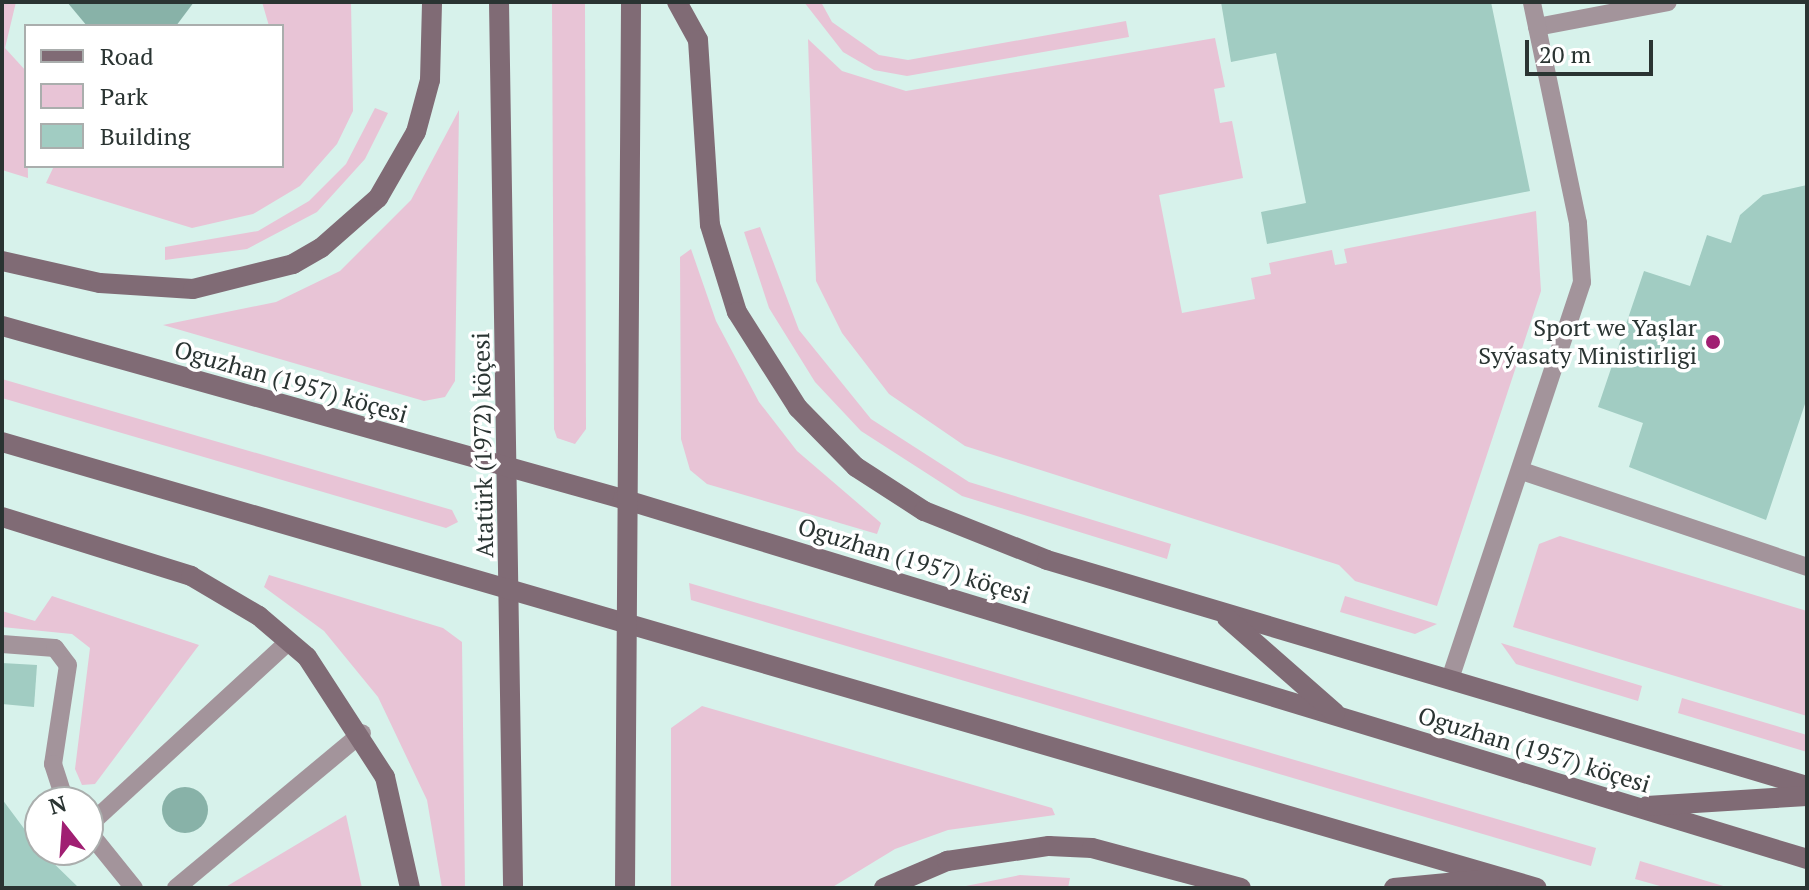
<!DOCTYPE html>
<html>
<head>
<meta charset="utf-8">
<style>
	body { margin:0 }
	#map { position:relative; width:1809px; height:890px; overflow:hidden; background:#d7f2eb; font-family:"PT Serif",serif }
	div>[style] { position:absolute }
	[style*='--x'] { left:calc(var(--x)*1px); top:calc(var(--y)*1px); width:calc(var(--w)*1px); rotate:calc(var(--a)*1deg) }
	.green>* { inset:0; background:#e8c4d6 }
	.water>* { inset:0; background:#88b2a8 }
	.round { border-radius:50% }
	.building>* { inset:0; background:#a1ccc2 }
	.service>* { height:18px; margin:-9px; padding:0 9px; transform-origin:9px; border-radius:9px; background:#a3949b }
	.secondary>* { height:20px; margin:-10px; padding:0 10px; transform-origin:10px; border-radius:10px; background:#806b75 }
	.dots>* { width:22px; height:22px; translate:-50% -50%; box-sizing:border-box; border:4px solid #fff; border-radius:50% }
	span { translate:-50% -50%; white-space:nowrap; text-align:center; line-height:1.15; -webkit-text-stroke:7px #fff; paint-order:stroke }
	.poi-label { font-size:24px; color:#2a3432 }
	.right { translate:-100% -50%; text-align:right }
	.street-label { font-size:24px; color:#2a3432 }
	.frame { position:absolute; inset:0; border:4px solid #2a3432; pointer-events:none }
	.legend { position:absolute; left:24px; top:24px; width:260px; height:144px; box-sizing:border-box; background:#fff; border:2px solid #aaaead; margin:0; padding:10px 14px; list-style:none; font-size:24px; color:#2a3432 }
	.legend li { display:flex; align-items:center; gap:16px; height:40px }
	.legend b { width:40px; border:2px solid #aaaead }
	.north { position:absolute; left:24px; top:786px; width:80px; height:80px; box-sizing:border-box; background:#fff; border:2px solid #aaaead; border-radius:50%; rotate:343deg; font-size:22px; font-weight:700; line-height:32px; text-align:center; color:#2a3432 }
	.north::after { content:''; display:block; margin:auto; width:28px; height:36px; background:#a01f72; clip-path:polygon(50% 0,100% 100%,50% 72%,0 100%) }
	.scale { position:absolute; left:1525px; top:40px; width:128px; height:36px; box-sizing:border-box; border:4px solid #2a3432; border-top:0; padding-left:10px; font-size:24px; line-height:28px; white-space:nowrap; color:#2a3432; -webkit-text-stroke:6px #fff; paint-order:stroke }
</style>
</head>
<body>
<div id="map">
	<div class="green">
		<i style="clip-path:polygon(2px 2px,16px 2px,5px 48px,26px 71px,28px 178px,2px 170px)"></i>
		<i style="clip-path:polygon(262px 2px,351px 2px,353px 111px,337px 144px,300px 186px,253px 214px,192px 228px,46px 183px,54px 166px,282px 166px,282px 26px,269px 26px)"></i>
		<i style="clip-path:polygon(552px 2px,585px 2px,586px 429px,575px 444px,557px 438px,554px 429px)"></i>
		<i style="clip-path:polygon(804px 2px,821px 2px,832px 22px,879px 55px,908px 60px,1126px 21px,1129px 37px,907px 76px,874px 70px,843px 52px)"></i>
		<i style="clip-path:polygon(1215px 38px,1225px 87px,1214px 89px,1220px 123px,1232px 121px,1243px 178px,1159px 195px,1182px 313px,1255px 299px,1251px 278px,1271px 274px,1269px 263px,1332px 250px,1335px 265px,1347px 263px,1344px 249px,1536px 211px,1541px 291px,1437px 606px,1355px 581px,1339px 565px,965px 446px,889px 394px,842px 333px,816px 281px,808px 39px,842px 71px,906px 91px)"></i>
		<i style="clip-path:polygon(375px 108px,388px 113px,365px 159px,317px 212px,247px 249px,165px 260px,165px 247px,258px 231px,309px 201px,346px 164px)"></i>
		<i style="clip-path:polygon(459px 110px,455px 381px,445px 397px,424px 401px,163px 325px,276px 302px,340px 271px,411px 200px)"></i>
		<i style="clip-path:polygon(760px 227px,799px 330px,871px 419px,969px 482px,1171px 544px,1167px 559px,962px 496px,861px 431px,815px 382px,769px 308px,744px 232px)"></i>
		<i style="clip-path:polygon(691px 249px,716px 321px,759px 402px,797px 451px,881px 523px,877px 534px,707px 484px,690px 470px,681px 439px,680px 257px)"></i>
		<i style="clip-path:polygon(2px 379px,452px 510px,458px 522px,446px 528px,2px 398px)"></i>
		<i style="clip-path:polygon(1560px 536px,1807px 611px,1807px 716px,1513px 627px,1539px 544px)"></i>
		<i style="clip-path:polygon(269px 575px,443px 628px,462px 642px,465px 888px,442px 888px,427px 800px,378px 697px,324px 631px,264px 587px)"></i>
		<i style="clip-path:polygon(689px 583px,1596px 848px,1591px 866px,691px 600px)"></i>
		<i style="clip-path:polygon(52px 596px,199px 645px,95px 784px,82px 785px,75px 769px,90px 648px,72px 634px,2px 627px,2px 611px,35px 621px)"></i>
		<i style="clip-path:polygon(1345px 596px,1437px 624px,1415px 634px,1340px 612px)"></i>
		<i style="clip-path:polygon(1501px 643px,1642px 686px,1638px 701px,1516px 664px)"></i>
		<i style="clip-path:polygon(1682px 698px,1807px 735px,1807px 752px,1678px 713px)"></i>
		<i style="clip-path:polygon(702px 706px,1052px 808px,1055px 815px,948px 830px,895px 849px,831px 888px,671px 888px,671px 728px)"></i>
		<i style="clip-path:polygon(346px 815px,362px 888px,224px 888px)"></i>
		<i style="clip-path:polygon(1640px 861px,1730px 888px,1667px 888px,1635px 879px)"></i>
		<i style="clip-path:polygon(1020px 875px,1070px 878px,1068px 888px,956px 888px)"></i>
	</div>
	<div class="water">
		<i style="clip-path:polygon(67px 2px,194px 2px,176px 26px,87px 26px)"></i>
		<i class="round" style="left:162px;top:787px;width:46px;height:46px"></i>
	</div>
	<div class="building">
		<i style="clip-path:polygon(1221px 2px,1491px 2px,1530px 191px,1267px 244px,1261px 212px,1306px 203px,1276px 53px,1231px 62px)"></i>
		<i style="clip-path:polygon(1807px 185px,1807px 398px,1766px 520px,1629px 467px,1643px 423px,1598px 407px,1644px 271px,1690px 286px,1707px 235px,1731px 243px,1740px 215px,1763px 195px)"></i>
		<i style="clip-path:polygon(2px 663px,37px 665px,34px 707px,2px 704px)"></i>
		<i style="clip-path:polygon(2px 799px,40px 850px,79px 888px,2px 888px)"></i>
	</div>
	<div class="service">
		<i style="--x:1537;--y:27;--w:133;--a:-10.8"></i>
		<i style="--x:1522;--y:471;--w:301;--a:18.6"></i>
		<i style="--x:2;--y:644;--w:53;--a:4.3"></i>
		<i style="--x:55;--y:648;--w:21;--a:53"></i>
		<i style="--x:68;--y:665;--w:100;--a:98.6"></i>
		<i style="--x:53;--y:764;--w:40;--a:72"></i>
		<i style="--x:1450;--y:679;--w:418;--a:-71.6"></i>
		<i style="--x:1582;--y:282;--w:59;--a:-93.9"></i>
		<i style="--x:1578;--y:223;--w:226;--a:-101.8"></i>
		<i style="--x:88;--y:826;--w:272;--a:-42.6"></i>
		<i style="--x:88;--y:831;--w:73;--a:51.1"></i>
		<i style="--x:176;--y:888;--w:242;--a:-39.8"></i>
	</div>
	<div class="secondary">
		<i style="--x:499;--y:2;--w:886;--a:89.09"></i>
		<i style="--x:677;--y:2;--w:43;--a:61.1"></i>
		<i style="--x:698;--y:40;--w:185;--a:86.3"></i>
		<i style="--x:710;--y:225;--w:91;--a:72.8"></i>
		<i style="--x:737;--y:312;--w:114;--a:57.6"></i>
		<i style="--x:798;--y:408;--w:83;--a:45.5"></i>
		<i style="--x:856;--y:467;--w:81;--a:32.9"></i>
		<i style="--x:924;--y:511;--w:132;--a:21.7"></i>
		<i style="--x:1047;--y:560;--w:793;--a:16.56"></i>
		<i style="--x:2;--y:261;--w:100;--a:12.7"></i>
		<i style="--x:100;--y:283;--w:93;--a:3.7"></i>
		<i style="--x:193;--y:289;--w:103;--a:-14"></i>
		<i style="--x:293;--y:264;--w:32;--a:-30"></i>
		<i style="--x:321;--y:248;--w:76;--a:-41.3"></i>
		<i style="--x:378;--y:198;--w:76;--a:-60.1"></i>
		<i style="--x:416;--y:132;--w:54;--a:-74.9"></i>
		<i style="--x:430;--y:80;--w:78;--a:-88.5"></i>
		<i style="--x:2;--y:326;--w:645;--a:15.57"></i>
		<i style="--x:623;--y:499;--w:1238;--a:16.91"></i>
		<i style="--x:2;--y:442;--w:1598;--a:16.2"></i>
		<i style="--x:2;--y:517;--w:198;--a:17.3"></i>
		<i style="--x:191;--y:576;--w:79;--a:30.5"></i>
		<i style="--x:259;--y:616;--w:63;--a:40.5"></i>
		<i style="--x:307;--y:657;--w:143;--a:57"></i>
		<i style="--x:385;--y:777;--w:114;--a:77.3"></i>
		<i style="--x:1227;--y:618;--w:144;--a:41.3"></i>
		<i style="--x:1647;--y:806;--w:160;--a:-3.6"></i>
		<i style="--x:625;--y:888;--w:886;--a:-89.61"></i>
		<i style="--x:884;--y:888;--w:69;--a:-23.2"></i>
		<i style="--x:947;--y:861;--w:103;--a:-8.4"></i>
		<i style="--x:1049;--y:846;--w:43;--a:2.7"></i>
		<i style="--x:1092;--y:848;--w:154;--a:15"></i>
		<i style="--x:1394;--y:888;--w:96;--a:-5.4"></i>
	</div>
	<div class="dots">
		<i style="left:1713px;top:342px;background:#a01f72"></i>
	</div>
	<div class="poi-label">
		<span class="right" style="left:1697px;top:342px">Sport we Yaşlar<br>Syýasaty Ministirligi</span>
	</div>
	<div class="street-label">
		<span style="left:291px;top:382px;rotate:16deg">Oguzhan (1957) köçesi</span>
		<span style="left:483px;top:445px;rotate:-91deg">Atatürk (1972) köçesi</span>
		<span style="left:914px;top:561px;rotate:17deg">Oguzhan (1957) köçesi</span>
		<span style="left:1534px;top:750px;rotate:17deg">Oguzhan (1957) köçesi</span>
	</div>
	<div class="frame"></div>
	<ul class="legend">
	<li><b style="height:10px;background:#806b75"></b>Road</li>
	<li><b style="height:22px;background:#e8c4d6"></b>Park</li>
	<li><b style="height:22px;background:#a1ccc2"></b>Building</li>
	</ul>
	<div class="north">N</div>
	<div class="scale">20 m</div>
</div>
</body>
</html>
